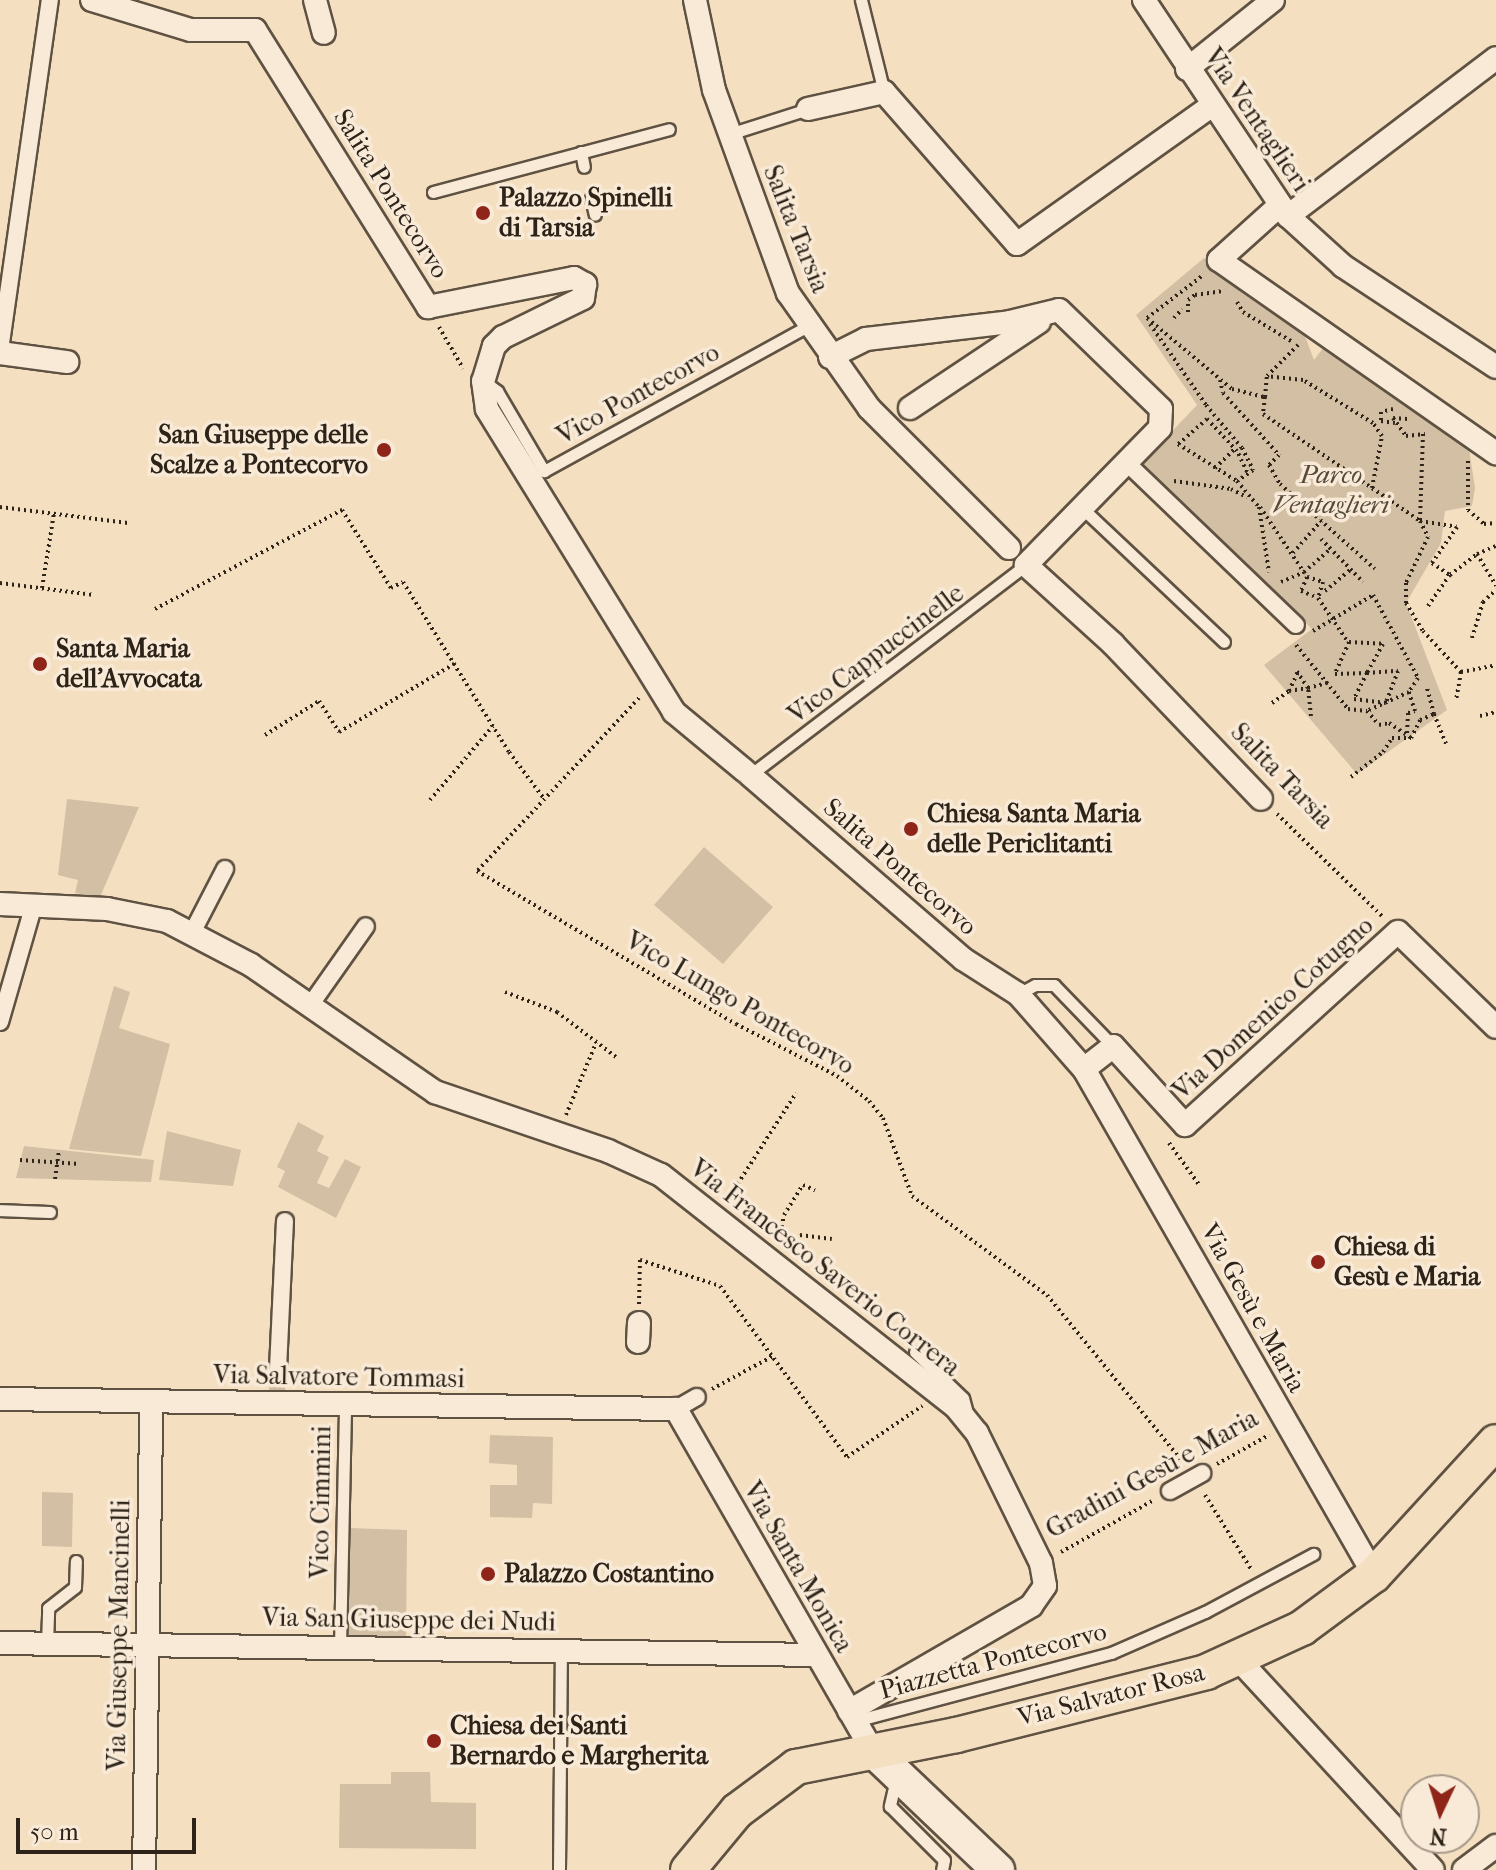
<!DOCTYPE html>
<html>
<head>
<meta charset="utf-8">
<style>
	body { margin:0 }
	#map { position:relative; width:1496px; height:1870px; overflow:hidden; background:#f5dfc1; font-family:"IM FELL French Canon",serif }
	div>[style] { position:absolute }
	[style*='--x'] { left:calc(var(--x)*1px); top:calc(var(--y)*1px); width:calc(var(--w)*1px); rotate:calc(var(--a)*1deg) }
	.green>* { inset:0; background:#d3bfa4 }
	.pedestrian-tunnel>* { height:16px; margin-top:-8px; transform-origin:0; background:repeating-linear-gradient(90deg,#cdb99f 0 16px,transparent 0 24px) }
	.path>* { height:4px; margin-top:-2px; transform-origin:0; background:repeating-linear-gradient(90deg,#2d2318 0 2px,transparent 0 6px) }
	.roads { filter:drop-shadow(2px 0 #5f5242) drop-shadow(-2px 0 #5f5242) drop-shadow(0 2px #5f5242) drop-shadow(0 -2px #5f5242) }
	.service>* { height:11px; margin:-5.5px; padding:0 5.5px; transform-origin:5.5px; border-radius:5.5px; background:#f8ead7 }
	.pedestrian>* { height:16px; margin:-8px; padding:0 8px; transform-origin:8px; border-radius:8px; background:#f8ead7 }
	.minor>* { height:22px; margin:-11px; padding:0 11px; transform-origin:11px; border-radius:11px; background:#f8ead7 }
	.secondary>* { height:32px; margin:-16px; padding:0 16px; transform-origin:16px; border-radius:16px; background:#f8ead7 }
	.primary>* { height:34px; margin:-17px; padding:0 17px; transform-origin:17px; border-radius:17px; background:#f5dfc1 }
	.dots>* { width:22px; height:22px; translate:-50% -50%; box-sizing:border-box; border:4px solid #f8ead7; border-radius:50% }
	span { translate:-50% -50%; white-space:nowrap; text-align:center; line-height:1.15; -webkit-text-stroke:7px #f8ead7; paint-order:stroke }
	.street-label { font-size:26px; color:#2d2318 }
	.poi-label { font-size:26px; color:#2d2318; font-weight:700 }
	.left { translate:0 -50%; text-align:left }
	.right { translate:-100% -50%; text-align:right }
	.park-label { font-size:26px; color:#564a3b; font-style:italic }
	.north { position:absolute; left:1400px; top:1774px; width:80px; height:80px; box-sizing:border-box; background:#f8ead7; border:2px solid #a79a8b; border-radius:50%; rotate:184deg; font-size:22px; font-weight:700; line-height:32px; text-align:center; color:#2d2318 }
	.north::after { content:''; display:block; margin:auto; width:28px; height:36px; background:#8f2418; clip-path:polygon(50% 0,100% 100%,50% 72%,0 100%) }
	.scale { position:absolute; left:16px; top:1818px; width:180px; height:36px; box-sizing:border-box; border:4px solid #2d2318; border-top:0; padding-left:10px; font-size:24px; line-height:28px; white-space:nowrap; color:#2d2318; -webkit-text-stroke:6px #f8ead7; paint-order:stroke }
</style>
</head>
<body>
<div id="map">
	<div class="green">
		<i style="clip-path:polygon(1204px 258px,1242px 293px,1305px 336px,1314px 360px,1323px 348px,1469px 449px,1475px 488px,1472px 506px,1445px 511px,1441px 543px,1406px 603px,1447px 710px,1357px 774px,1264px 665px,1312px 629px,1141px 464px,1197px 405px,1136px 315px)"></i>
		<i style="clip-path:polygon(67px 799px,139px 807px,100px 897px,75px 893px,78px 880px,58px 875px)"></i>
		<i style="clip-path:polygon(704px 847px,773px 907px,723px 964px,654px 905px)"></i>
		<i style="clip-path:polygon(114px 986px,130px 992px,119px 1028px,170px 1044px,141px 1156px,69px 1149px)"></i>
		<i style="clip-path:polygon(298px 1122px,324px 1136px,317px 1151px,329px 1157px,317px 1183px,329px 1188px,345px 1159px,361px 1167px,336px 1218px,278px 1187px,285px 1171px,277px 1167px)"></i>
		<i style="clip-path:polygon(167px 1131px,241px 1150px,233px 1186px,159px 1180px)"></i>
		<i style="clip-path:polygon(24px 1146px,154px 1160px,151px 1182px,16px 1178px)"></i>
		<i style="clip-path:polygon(490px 1435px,553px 1437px,552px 1504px,533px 1503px,532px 1518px,490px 1517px,490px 1485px,517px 1485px,517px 1465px,489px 1463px)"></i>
		<i style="clip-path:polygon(42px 1492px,73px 1493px,72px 1547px,42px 1546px)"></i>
		<i style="clip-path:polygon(350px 1528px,407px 1530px,406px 1639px,348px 1638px)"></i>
		<i style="clip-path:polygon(391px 1772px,430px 1772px,431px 1802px,476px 1803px,476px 1849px,339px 1848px,340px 1784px,391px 1784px)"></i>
	</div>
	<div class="pedestrian-tunnel">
		<i style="--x:277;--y:1394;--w:25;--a:-88"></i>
	</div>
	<div class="path">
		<i style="--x:1237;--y:302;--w:12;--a:59"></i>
		<i style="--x:1243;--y:312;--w:56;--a:31.1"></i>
		<i style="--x:1188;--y:312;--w:12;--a:-90"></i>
		<i style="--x:1188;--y:300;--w:9;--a:-36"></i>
		<i style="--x:1195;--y:295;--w:30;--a:-8"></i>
		<i style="--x:1147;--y:318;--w:69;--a:-37.4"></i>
		<i style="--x:1147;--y:318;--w:111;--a:39.9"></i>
		<i style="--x:1232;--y:389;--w:34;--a:14"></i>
		<i style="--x:1265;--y:397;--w:21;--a:-85"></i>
		<i style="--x:1267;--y:376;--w:44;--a:-45"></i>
		<i style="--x:1174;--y:318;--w:12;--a:-48"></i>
		<i style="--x:1150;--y:324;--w:98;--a:55.3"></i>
		<i style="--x:1206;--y:405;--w:56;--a:50.1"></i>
		<i style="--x:1242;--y:448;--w:25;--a:63"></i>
		<i style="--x:1253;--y:470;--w:19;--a:145"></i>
		<i style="--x:439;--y:327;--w:48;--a:59.7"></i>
		<i style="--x:1220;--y:380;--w:13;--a:77"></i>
		<i style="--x:1223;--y:393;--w:84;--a:47.9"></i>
		<i style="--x:1279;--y:455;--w:14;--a:135"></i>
		<i style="--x:1269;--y:465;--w:22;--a:60"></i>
		<i style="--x:1280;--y:484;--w:127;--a:41.8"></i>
		<i style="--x:1265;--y:397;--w:17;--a:97"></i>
		<i style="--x:1263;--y:414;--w:132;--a:34.2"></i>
		<i style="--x:1372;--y:488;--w:53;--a:-79.1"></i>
		<i style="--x:1382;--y:436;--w:16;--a:-125"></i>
		<i style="--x:1373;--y:423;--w:82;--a:-148.4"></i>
		<i style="--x:1303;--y:380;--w:36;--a:-174"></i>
		<i style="--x:1393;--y:409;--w:12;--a:166"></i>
		<i style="--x:1381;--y:412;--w:9;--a:90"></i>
		<i style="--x:1381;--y:421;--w:14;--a:8"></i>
		<i style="--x:1407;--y:419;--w:14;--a:-176"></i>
		<i style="--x:1393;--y:418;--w:22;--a:54"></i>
		<i style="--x:1406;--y:436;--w:19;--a:-6"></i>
		<i style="--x:1423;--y:434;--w:87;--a:92"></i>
		<i style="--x:1420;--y:521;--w:18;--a:63"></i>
		<i style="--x:1428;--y:537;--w:51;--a:115.6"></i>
		<i style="--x:1406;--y:583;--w:20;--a:90"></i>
		<i style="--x:1406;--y:603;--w:33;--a:59"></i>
		<i style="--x:1423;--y:631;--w:56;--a:47.2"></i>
		<i style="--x:1461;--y:672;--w:27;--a:100"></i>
		<i style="--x:1468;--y:461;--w:49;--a:90"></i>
		<i style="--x:1468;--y:510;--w:21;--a:41"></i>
		<i style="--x:1484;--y:524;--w:12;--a:-5"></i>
		<i style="--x:1215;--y:468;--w:28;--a:-44"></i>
		<i style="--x:1247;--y:472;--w:23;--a:-115"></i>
		<i style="--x:1237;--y:451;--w:44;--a:-133.2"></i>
		<i style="--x:1207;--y:419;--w:38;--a:139"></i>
		<i style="--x:1178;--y:444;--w:70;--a:32.1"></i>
		<i style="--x:1237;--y:481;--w:34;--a:50"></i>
		<i style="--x:1259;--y:507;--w:66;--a:81.3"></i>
		<i style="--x:1174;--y:481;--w:58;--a:8"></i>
		<i style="--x:1231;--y:489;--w:18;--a:27"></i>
		<i style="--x:1372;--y:488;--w:58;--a:34.5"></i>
		<i style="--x:1420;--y:521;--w:37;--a:9"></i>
		<i style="--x:1457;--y:527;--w:44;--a:124.8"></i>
		<i style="--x:1432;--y:563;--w:22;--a:34"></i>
		<i style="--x:1450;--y:575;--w:34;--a:-38"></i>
		<i style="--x:1477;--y:554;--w:37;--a:59"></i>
		<i style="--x:0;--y:507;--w:129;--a:7.1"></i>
		<i style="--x:1260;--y:507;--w:84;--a:56.1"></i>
		<i style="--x:1321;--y:539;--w:60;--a:45.7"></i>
		<i style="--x:1293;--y:553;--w:43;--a:-48.8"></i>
		<i style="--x:1477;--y:554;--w:21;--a:-23"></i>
		<i style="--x:1307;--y:577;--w:17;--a:17"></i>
		<i style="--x:1323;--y:582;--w:17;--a:107"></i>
		<i style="--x:1307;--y:577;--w:15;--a:113"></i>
		<i style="--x:1301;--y:591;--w:18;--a:22"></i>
		<i style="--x:1281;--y:582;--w:25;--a:-23"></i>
		<i style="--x:1304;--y:572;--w:35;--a:-41"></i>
		<i style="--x:0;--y:583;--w:95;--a:7.3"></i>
		<i style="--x:42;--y:588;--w:76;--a:-80.9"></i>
		<i style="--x:1325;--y:591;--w:34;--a:-40"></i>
		<i style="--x:1318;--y:598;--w:53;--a:55.7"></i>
		<i style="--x:1428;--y:606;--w:38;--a:-55"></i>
		<i style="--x:155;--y:609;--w:212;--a:-27.9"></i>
		<i style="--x:342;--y:510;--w:92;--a:57.9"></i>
		<i style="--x:391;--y:588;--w:13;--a:-27"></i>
		<i style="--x:403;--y:582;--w:200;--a:58.1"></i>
		<i style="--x:509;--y:752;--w:60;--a:53.1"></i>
		<i style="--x:1313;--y:631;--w:70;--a:-31"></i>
		<i style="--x:1373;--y:595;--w:94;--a:61.5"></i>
		<i style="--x:1418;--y:678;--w:17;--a:123"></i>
		<i style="--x:1472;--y:638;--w:38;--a:-73"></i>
		<i style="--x:1483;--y:602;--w:18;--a:-43"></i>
		<i style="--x:1349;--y:642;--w:34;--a:3"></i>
		<i style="--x:1383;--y:644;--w:33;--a:119"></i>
		<i style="--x:1367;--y:673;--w:31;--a:-4"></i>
		<i style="--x:1398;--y:671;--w:34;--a:111"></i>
		<i style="--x:1349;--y:642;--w:35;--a:114"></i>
		<i style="--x:1335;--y:674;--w:32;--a:-2"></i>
		<i style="--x:1367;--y:673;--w:29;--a:117"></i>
		<i style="--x:1354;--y:699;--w:32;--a:7"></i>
		<i style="--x:1296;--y:645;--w:82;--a:50.9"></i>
		<i style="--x:1348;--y:709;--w:19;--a:6"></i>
		<i style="--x:1461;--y:672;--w:36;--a:-11"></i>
		<i style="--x:1289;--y:691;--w:21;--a:-65"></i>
		<i style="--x:639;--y:698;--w:237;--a:133.1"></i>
		<i style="--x:477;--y:871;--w:301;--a:30.6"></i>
		<i style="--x:736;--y:1024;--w:114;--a:27.2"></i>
		<i style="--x:837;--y:1076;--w:41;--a:38"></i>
		<i style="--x:869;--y:1101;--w:22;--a:51"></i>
		<i style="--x:883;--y:1118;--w:83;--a:69.6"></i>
		<i style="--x:912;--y:1196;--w:167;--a:36.3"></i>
		<i style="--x:1047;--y:1295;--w:214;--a:50.9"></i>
		<i style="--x:1272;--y:703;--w:21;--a:-35"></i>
		<i style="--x:1289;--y:691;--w:19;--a:-9"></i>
		<i style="--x:1308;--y:688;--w:23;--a:-124"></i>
		<i style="--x:1434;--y:714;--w:32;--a:68"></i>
		<i style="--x:1311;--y:716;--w:28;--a:-96"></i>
		<i style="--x:1308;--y:688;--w:20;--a:-15"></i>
		<i style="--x:1480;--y:716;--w:16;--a:-14"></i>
		<i style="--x:1407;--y:733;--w:20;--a:-87"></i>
		<i style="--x:1408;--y:713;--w:7;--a:-16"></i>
		<i style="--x:1415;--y:711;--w:20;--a:-108"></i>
		<i style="--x:1409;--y:692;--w:46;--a:155.7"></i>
		<i style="--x:1367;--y:711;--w:18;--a:49"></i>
		<i style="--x:1379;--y:725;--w:10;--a:-11"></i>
		<i style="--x:1389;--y:723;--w:27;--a:34"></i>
		<i style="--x:1411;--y:738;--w:20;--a:-63"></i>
		<i style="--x:1420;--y:720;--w:15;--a:-23"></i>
		<i style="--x:1434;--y:714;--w:27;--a:-105"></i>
		<i style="--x:265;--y:735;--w:64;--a:-32.2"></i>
		<i style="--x:319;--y:701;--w:37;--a:57"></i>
		<i style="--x:339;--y:732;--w:134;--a:-30.6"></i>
		<i style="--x:1351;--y:777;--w:41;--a:-38"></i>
		<i style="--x:1383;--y:752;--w:17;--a:-57"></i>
		<i style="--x:1392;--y:738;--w:19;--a:0"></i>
		<i style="--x:430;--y:800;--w:97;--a:-49.6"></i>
		<i style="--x:1277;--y:814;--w:148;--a:44.2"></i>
		<i style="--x:505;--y:992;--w:56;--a:21"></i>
		<i style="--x:557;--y:1012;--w:74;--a:37.3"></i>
		<i style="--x:566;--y:1115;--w:78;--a:-67.4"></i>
		<i style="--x:1169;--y:1143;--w:53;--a:54.2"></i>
		<i style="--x:20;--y:1160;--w:60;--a:3.8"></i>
		<i style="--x:55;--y:1179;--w:30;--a:-82"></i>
		<i style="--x:728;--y:1199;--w:126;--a:-57.3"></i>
		<i style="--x:780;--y:1239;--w:24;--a:-81"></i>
		<i style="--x:784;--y:1215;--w:36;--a:-58"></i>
		<i style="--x:803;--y:1185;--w:13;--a:23"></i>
		<i style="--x:784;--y:1244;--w:18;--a:-29"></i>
		<i style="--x:800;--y:1235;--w:32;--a:7"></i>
		<i style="--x:639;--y:1304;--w:44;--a:-88.7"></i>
		<i style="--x:640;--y:1260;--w:84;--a:18"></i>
		<i style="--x:720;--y:1286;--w:213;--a:53.4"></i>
		<i style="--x:847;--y:1457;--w:91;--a:-34.2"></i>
		<i style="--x:712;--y:1389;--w:69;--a:-28.4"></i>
		<i style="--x:1217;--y:1464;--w:60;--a:-29.1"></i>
		<i style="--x:1205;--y:1495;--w:87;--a:58.1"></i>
		<i style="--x:1061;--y:1552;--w:107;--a:-29.2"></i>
	</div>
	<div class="roads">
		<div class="service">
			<i style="--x:861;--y:0;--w:95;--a:76"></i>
			<i style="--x:729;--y:134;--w:83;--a:-17.6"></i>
			<i style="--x:581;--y:152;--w:15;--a:79"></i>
			<i style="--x:433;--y:192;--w:244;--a:-14.9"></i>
			<i style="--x:591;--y:198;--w:17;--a:77"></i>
			<i style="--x:486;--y:383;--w:14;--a:36"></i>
			<i style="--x:497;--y:391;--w:93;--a:59.6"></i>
			<i style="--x:544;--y:471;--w:301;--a:-28.8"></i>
			<i style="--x:1082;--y:508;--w:195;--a:43.3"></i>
			<i style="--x:750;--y:775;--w:347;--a:-37.3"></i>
			<i style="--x:1018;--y:994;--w:19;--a:-28"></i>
			<i style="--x:1035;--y:985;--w:19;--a:0"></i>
			<i style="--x:1054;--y:985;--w:85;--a:46"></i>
			<i style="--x:0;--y:1210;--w:50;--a:2.3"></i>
			<i style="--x:915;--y:1352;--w:66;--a:43.8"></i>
			<i style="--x:963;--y:1398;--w:16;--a:75"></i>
			<i style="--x:47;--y:1644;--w:36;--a:-88"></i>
			<i style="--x:48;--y:1608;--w:34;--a:-38"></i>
			<i style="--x:75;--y:1587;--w:26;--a:-88"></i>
			<i style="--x:340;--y:1647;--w:241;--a:-88.8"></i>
			<i style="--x:855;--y:1721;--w:265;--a:-14.9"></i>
			<i style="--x:1111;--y:1653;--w:103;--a:-23.6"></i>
			<i style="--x:1205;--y:1612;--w:123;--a:-28.2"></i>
			<i style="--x:896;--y:1779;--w:28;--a:103"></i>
			<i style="--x:890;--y:1806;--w:76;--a:45"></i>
			<i style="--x:944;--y:1860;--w:10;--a:101"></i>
			<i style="--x:559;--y:1870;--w:219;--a:-89.5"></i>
		</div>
		<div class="pedestrian">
			<i style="--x:0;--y:350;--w:354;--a:-81.9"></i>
			<i style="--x:1127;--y:463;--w:234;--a:43.8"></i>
			<i style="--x:192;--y:933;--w:72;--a:-62.7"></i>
			<i style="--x:311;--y:1004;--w:95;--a:-54.8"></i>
			<i style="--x:0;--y:1022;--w:119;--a:-73.9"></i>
			<i style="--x:278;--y:1369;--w:148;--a:-87.3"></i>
			<i style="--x:676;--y:1409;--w:24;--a:-30"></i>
			<i style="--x:1170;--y:1491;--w:37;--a:-29"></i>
		</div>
		<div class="minor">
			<i style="--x:92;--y:0;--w:103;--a:16.9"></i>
			<i style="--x:191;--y:30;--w:64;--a:0"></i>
			<i style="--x:255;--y:30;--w:327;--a:58"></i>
			<i style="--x:428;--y:307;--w:149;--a:-11.2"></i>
			<i style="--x:574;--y:278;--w:13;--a:29"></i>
			<i style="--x:585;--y:284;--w:14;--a:98"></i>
			<i style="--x:583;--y:298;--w:89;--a:154"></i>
			<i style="--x:503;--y:337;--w:13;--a:135"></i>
			<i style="--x:494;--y:346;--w:37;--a:107"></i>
			<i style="--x:483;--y:381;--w:28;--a:82"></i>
			<i style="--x:487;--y:409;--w:356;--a:58.3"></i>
			<i style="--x:674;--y:712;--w:92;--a:39.7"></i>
			<i style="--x:315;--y:0;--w:34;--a:75"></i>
			<i style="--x:695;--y:0;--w:92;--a:78.1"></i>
			<i style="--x:714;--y:90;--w:216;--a:70"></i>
			<i style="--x:788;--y:293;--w:141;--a:54.8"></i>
			<i style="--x:869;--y:408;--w:198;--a:45"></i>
			<i style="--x:1144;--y:0;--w:260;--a:56.3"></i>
			<i style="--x:1288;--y:216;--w:74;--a:42.3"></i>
			<i style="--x:1343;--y:266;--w:183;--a:33.4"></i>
			<i style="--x:1187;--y:69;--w:110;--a:-38.7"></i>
			<i style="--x:808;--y:109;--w:78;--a:-12.6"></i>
			<i style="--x:884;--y:92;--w:202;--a:48.8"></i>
			<i style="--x:1017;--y:244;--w:238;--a:-35.4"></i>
			<i style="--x:1279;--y:206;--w:81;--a:138"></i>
			<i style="--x:1219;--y:260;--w:338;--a:34.9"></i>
			<i style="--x:1288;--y:216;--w:261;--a:-37.2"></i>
			<i style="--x:0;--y:353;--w:68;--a:7.7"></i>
			<i style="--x:830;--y:357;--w:40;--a:-26.6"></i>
			<i style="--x:866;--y:339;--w:145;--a:-6.7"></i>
			<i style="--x:1010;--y:322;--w:50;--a:-13.8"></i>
			<i style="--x:1059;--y:310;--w:142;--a:44.1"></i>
			<i style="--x:1161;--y:409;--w:19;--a:93"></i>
			<i style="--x:1160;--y:428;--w:192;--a:134.4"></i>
			<i style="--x:1026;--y:565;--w:118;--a:42.2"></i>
			<i style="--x:1113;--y:644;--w:214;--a:46.3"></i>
			<i style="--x:910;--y:408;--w:155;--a:-33.7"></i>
			<i style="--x:750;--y:775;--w:281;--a:40.8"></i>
			<i style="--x:963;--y:959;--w:65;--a:32.5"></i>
			<i style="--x:1018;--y:994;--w:100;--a:48.7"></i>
			<i style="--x:1084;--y:1069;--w:583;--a:60.18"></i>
			<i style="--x:0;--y:904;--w:107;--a:2.7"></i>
			<i style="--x:107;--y:909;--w:61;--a:11.3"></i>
			<i style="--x:167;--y:921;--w:95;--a:27.6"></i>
			<i style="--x:251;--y:965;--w:224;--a:34.6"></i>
			<i style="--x:435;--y:1092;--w:183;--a:18.8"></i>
			<i style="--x:608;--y:1151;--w:58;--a:24.4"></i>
			<i style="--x:661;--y:1175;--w:374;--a:38.2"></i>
			<i style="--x:955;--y:1406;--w:35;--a:51"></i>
			<i style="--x:977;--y:1433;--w:145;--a:63.8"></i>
			<i style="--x:1041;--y:1563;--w:23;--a:80"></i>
			<i style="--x:1045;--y:1586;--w:24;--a:125"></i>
			<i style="--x:1031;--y:1606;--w:210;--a:150"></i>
			<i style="--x:1084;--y:1069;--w:37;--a:-38"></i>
			<i style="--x:1113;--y:1046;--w:107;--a:47.7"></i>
			<i style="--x:1185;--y:1125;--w:287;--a:-42.2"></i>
			<i style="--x:1398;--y:932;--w:136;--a:44.1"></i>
			<i style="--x:638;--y:1342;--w:19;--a:-87"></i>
			<i style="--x:0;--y:1399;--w:676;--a:0.85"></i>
			<i style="--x:676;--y:1409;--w:395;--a:60.1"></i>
			<i style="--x:0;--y:1643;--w:816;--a:0.84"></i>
			<i style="--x:1240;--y:1661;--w:284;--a:47.3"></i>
			<i style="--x:144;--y:1870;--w:468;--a:-89.1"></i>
			<i style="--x:1464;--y:1870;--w:40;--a:-37"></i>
		</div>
		<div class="secondary">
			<i style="--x:873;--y:1751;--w:173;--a:43.6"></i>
		</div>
		<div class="primary">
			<i style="--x:688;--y:1870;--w:77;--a:-50.3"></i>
			<i style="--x:737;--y:1811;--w:74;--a:-36.7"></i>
			<i style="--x:796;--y:1767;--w:163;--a:-11.3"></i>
			<i style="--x:956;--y:1735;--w:258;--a:-14.1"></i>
			<i style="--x:1206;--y:1672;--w:106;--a:-24.6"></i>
			<i style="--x:1302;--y:1628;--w:89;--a:-36.4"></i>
			<i style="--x:1374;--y:1575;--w:180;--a:-47.5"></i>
		</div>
	</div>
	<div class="dots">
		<i style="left:483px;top:213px;background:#8f2418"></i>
		<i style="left:384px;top:450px;background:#8f2418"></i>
		<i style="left:40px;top:664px;background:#8f2418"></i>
		<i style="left:911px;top:829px;background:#8f2418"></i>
		<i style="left:1318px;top:1262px;background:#8f2418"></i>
		<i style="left:488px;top:1574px;background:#8f2418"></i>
		<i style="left:434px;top:1741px;background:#8f2418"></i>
	</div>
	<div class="street-label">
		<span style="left:1257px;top:120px;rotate:56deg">Via Ventaglieri</span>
		<span style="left:391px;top:194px;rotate:58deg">Salita Pontecorvo</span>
		<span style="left:796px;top:229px;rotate:68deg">Salita Tarsia</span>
		<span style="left:638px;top:394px;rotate:-29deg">Vico Pontecorvo</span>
		<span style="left:876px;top:654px;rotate:-37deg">Vico Cappuccinelle</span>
		<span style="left:1282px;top:776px;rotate:46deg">Salita Tarsia</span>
		<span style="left:900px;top:867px;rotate:41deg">Salita Pontecorvo</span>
		<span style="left:740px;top:1003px;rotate:30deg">Vico Lungo Pontecorvo</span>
		<span style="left:1273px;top:1008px;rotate:-42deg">Via Domenico Cotugno</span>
		<span style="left:825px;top:1268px;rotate:38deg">Via Francesco Saverio Correra</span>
		<span style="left:1253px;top:1308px;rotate:61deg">Via Gesù e Maria</span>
		<span style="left:339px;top:1377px;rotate:1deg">Via Salvatore Tommasi</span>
		<span style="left:1152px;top:1474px;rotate:-29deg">Gradini Gesù e Maria</span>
		<span style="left:321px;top:1502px;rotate:-89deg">Vico Cimmini</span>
		<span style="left:798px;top:1567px;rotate:60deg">Via Santa Monica</span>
		<span style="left:409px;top:1620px;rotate:1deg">Via San Giuseppe dei Nudi</span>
		<span style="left:119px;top:1635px;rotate:-89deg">Via Giuseppe Mancinelli</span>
		<span style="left:993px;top:1661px;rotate:-15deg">Piazzetta Pontecorvo</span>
		<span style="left:1111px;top:1695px;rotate:-14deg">Via Salvator Rosa</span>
	</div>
	<div class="poi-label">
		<span class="left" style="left:499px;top:213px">Palazzo Spinelli<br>di Tarsia</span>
		<span class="right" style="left:368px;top:450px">San Giuseppe delle<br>Scalze a Pontecorvo</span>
		<span class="left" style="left:56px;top:664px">Santa Maria<br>dell'Avvocata</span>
		<span class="left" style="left:927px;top:829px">Chiesa Santa Maria<br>delle Periclitanti</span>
		<span class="left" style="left:1334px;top:1262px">Chiesa di<br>Gesù e Maria</span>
		<span class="left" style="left:504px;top:1574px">Palazzo Costantino</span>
		<span class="left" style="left:450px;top:1741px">Chiesa dei Santi<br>Bernardo e Margherita</span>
	</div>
	<div class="park-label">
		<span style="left:1331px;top:490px">Parco<br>Ventaglieri</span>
	</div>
	<div class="north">N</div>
	<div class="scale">50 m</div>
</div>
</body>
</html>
